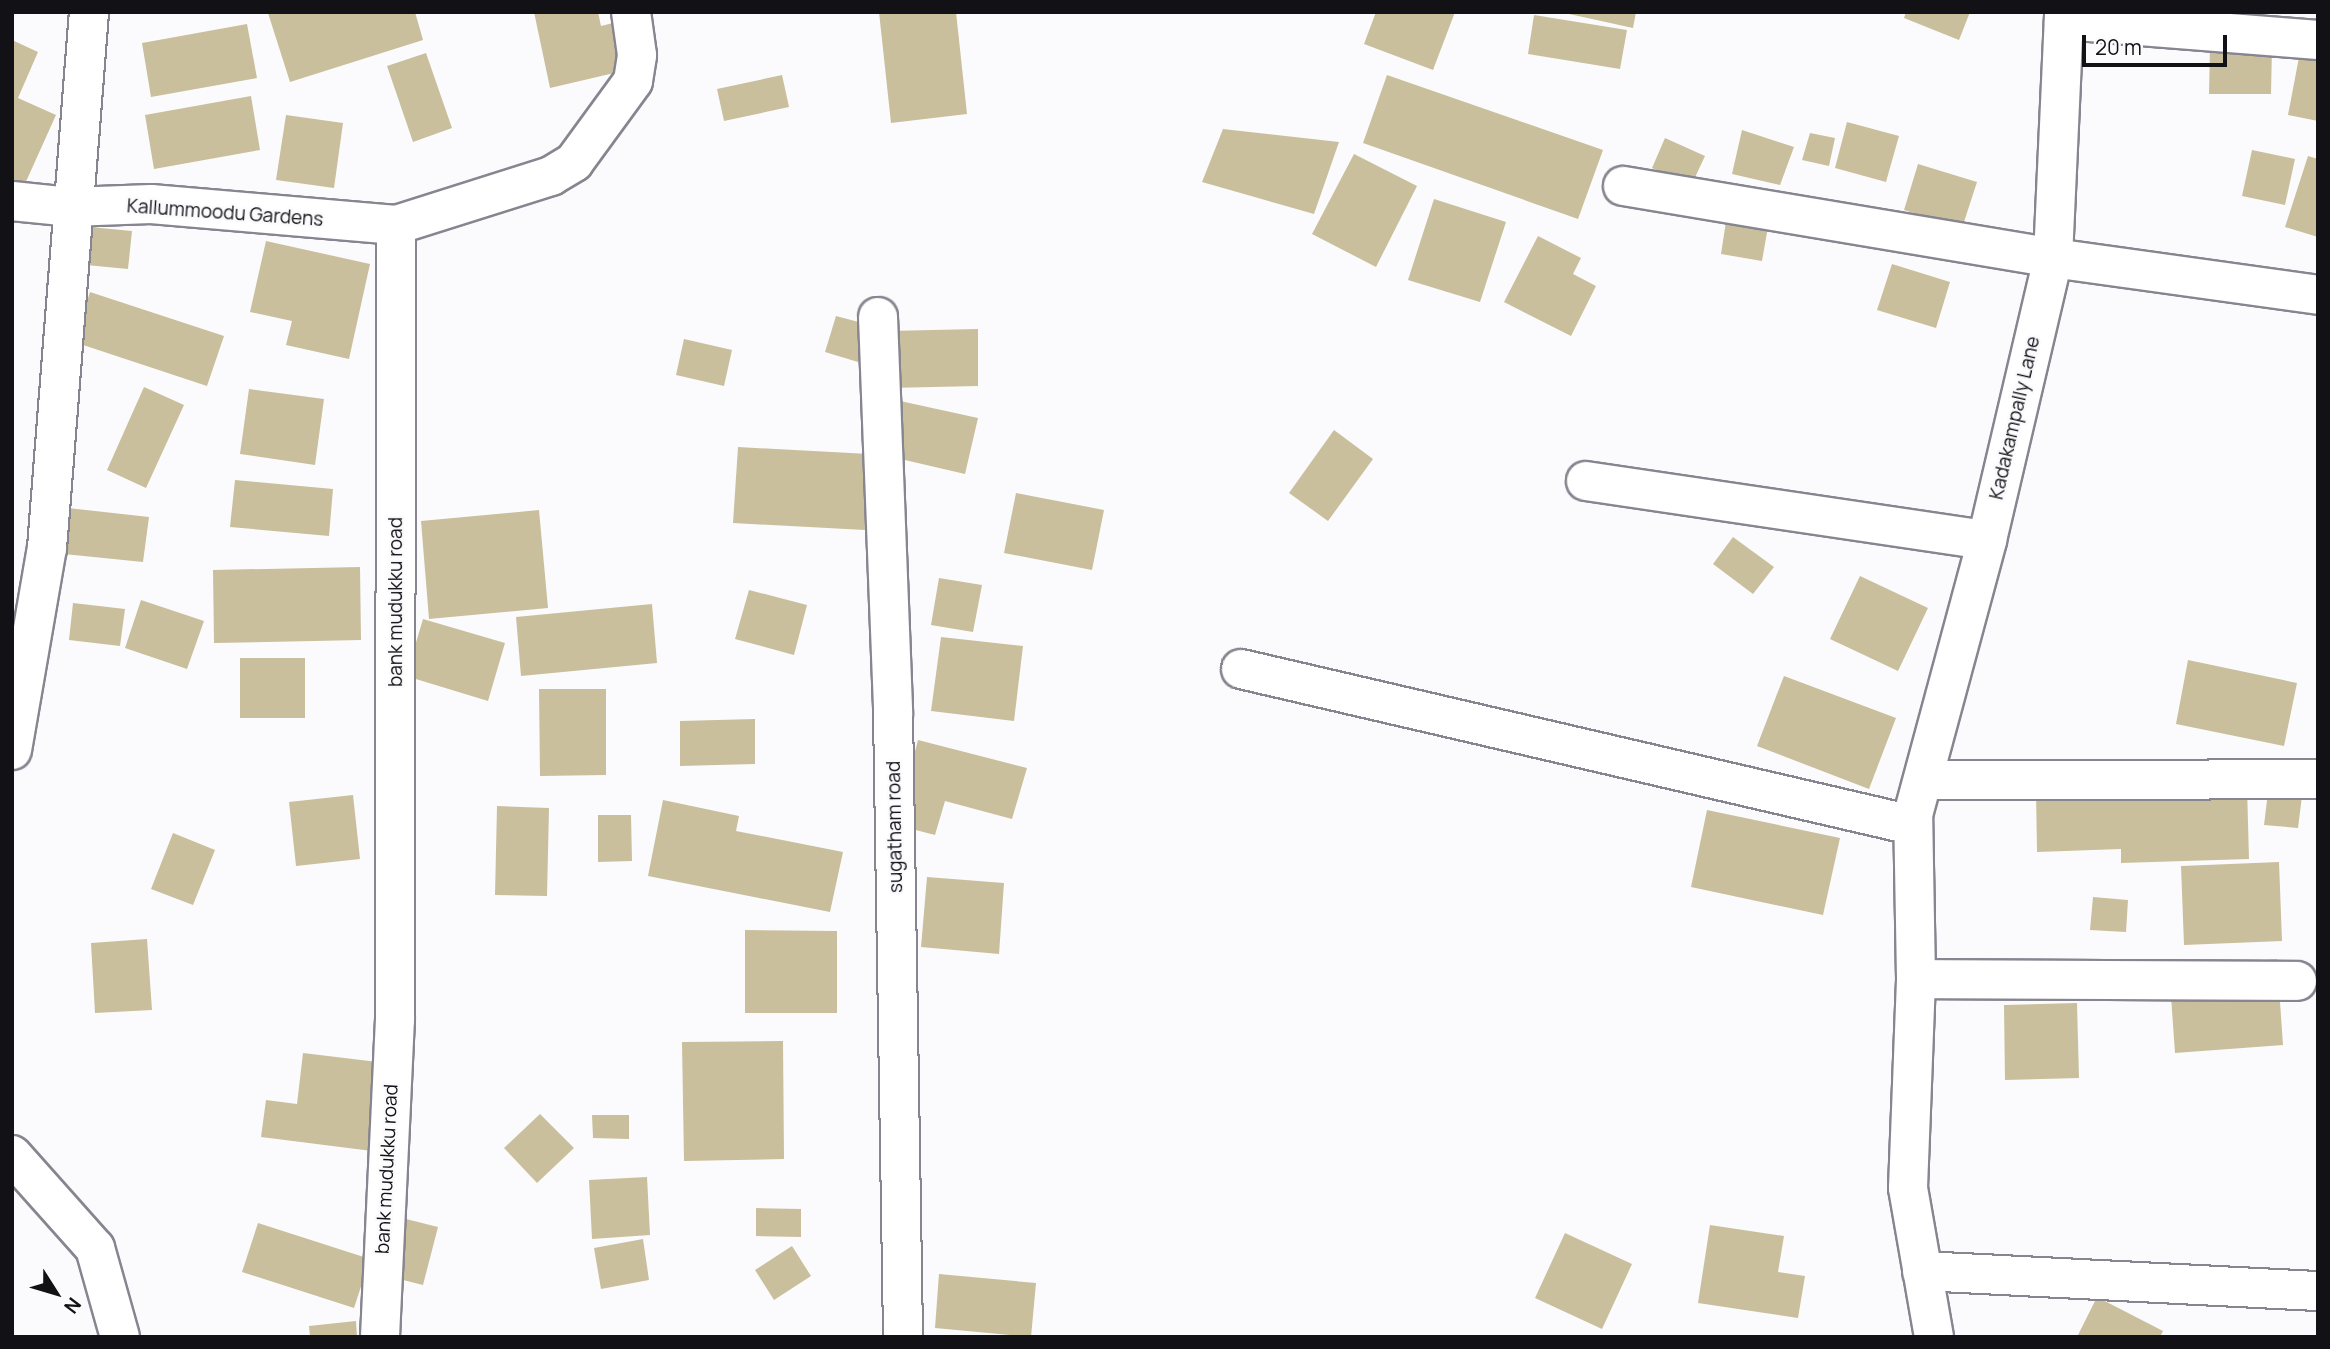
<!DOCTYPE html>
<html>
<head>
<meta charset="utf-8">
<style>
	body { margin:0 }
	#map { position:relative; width:2330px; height:1349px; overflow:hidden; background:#fbfbfd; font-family:Manrope,sans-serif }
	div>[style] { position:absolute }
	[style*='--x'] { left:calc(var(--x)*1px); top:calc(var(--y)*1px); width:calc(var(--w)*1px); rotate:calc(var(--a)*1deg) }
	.building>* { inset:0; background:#c9bf9c }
	.roads { filter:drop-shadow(2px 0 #878590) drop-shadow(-2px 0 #878590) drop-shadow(0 2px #878590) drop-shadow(0 -2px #878590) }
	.minor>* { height:38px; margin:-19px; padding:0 19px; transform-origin:19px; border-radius:19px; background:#fff }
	span { translate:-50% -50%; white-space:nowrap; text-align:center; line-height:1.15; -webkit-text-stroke:5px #fbfbfd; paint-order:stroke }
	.street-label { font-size:19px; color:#121115 }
	.frame { position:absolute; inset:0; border:14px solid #121115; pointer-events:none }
	.north { position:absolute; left:21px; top:1258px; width:70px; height:70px; -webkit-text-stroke:5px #fbfbfd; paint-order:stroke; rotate:127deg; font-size:19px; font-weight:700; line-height:28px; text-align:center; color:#121115 }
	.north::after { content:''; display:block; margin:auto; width:24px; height:32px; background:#121115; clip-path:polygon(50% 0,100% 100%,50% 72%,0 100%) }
	.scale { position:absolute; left:2082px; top:35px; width:145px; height:32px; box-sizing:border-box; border:4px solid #121115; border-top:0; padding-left:9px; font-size:21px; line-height:24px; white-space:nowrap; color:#121115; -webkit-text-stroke:5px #fbfbfd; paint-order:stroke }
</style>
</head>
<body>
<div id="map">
	<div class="building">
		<i style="clip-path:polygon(272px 12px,415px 12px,423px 40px,290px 82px,268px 13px)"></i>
		<i style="clip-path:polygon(534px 12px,598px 12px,601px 26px,617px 22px,627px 70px,550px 88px)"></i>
		<i style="clip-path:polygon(879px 12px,956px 12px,967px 114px,891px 123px)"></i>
		<i style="clip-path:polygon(1376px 12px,1455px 12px,1433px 70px,1364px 44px)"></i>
		<i style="clip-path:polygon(1560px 12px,1636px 12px,1633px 28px)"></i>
		<i style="clip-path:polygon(1906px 12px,1970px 12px,1959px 40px,1904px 18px)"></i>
		<i style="clip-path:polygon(1534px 15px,1627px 30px,1620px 69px,1528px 54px)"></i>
		<i style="clip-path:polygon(247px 24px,257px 78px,151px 97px,142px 43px)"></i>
		<i style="clip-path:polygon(12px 40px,38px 52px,18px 98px,56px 115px,24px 186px,12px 180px)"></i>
		<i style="clip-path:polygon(2210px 46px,2272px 47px,2271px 94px,2209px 94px)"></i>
		<i style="clip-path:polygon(2300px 52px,2318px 55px,2318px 121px,2288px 115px)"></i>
		<i style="clip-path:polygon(426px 53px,452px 128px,413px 142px,387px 66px)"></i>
		<i style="clip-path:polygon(782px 75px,789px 107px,724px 121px,717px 89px)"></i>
		<i style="clip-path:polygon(1387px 75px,1603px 150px,1578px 219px,1363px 143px)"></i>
		<i style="clip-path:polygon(251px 96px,260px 150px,154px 169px,145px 115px)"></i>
		<i style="clip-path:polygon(286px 115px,343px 123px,334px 188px,276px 180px)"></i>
		<i style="clip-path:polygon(1847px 122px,1899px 136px,1886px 182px,1835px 168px)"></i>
		<i style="clip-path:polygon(1223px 129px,1339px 142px,1314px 214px,1202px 182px)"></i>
		<i style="clip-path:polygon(1742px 130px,1794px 147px,1780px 185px,1732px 174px)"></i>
		<i style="clip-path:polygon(1810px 133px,1835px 138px,1829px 166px,1802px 160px)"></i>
		<i style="clip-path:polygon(1665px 138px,1705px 156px,1691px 186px,1652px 168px)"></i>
		<i style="clip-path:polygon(2252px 150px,2295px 159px,2285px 205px,2242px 196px)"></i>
		<i style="clip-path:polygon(1354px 154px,1417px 186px,1376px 267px,1312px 234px)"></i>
		<i style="clip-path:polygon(2308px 156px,2318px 159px,2318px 237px,2285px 227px)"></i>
		<i style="clip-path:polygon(1918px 164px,1977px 182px,1962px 228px,1904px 210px)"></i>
		<i style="clip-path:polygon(1434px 199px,1506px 222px,1480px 302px,1408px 280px)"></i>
		<i style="clip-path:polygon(1727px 215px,1769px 221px,1762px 261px,1721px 254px)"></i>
		<i style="clip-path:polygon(90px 227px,132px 231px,128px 269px,86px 265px)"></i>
		<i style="clip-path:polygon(1538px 236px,1581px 258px,1573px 274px,1596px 286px,1571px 336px,1504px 302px)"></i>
		<i style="clip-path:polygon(266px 241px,370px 264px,349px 359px,286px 345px,292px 321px,250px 312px)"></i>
		<i style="clip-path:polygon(1892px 264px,1950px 282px,1936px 328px,1877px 310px)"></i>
		<i style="clip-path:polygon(90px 292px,224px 336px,207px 386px,74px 342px)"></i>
		<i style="clip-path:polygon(836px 316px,870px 325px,858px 362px,825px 352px)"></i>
		<i style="clip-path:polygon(978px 329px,978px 386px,888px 388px,888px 331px)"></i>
		<i style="clip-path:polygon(684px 339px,732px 350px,724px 386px,676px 375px)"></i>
		<i style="clip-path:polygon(144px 387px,184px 405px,146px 488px,107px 470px)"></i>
		<i style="clip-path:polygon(249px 389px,324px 399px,315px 465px,240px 454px)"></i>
		<i style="clip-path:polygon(891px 399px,978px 418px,965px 474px,879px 454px)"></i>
		<i style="clip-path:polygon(1334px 430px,1373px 459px,1328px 521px,1289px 493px)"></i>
		<i style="clip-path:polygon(738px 447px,869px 454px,865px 530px,733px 523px)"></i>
		<i style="clip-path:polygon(235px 480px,333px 489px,329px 536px,230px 527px)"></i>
		<i style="clip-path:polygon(1016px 493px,1104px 510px,1092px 570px,1004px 553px)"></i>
		<i style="clip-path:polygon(59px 507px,149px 517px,143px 562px,54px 553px)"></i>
		<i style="clip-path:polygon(539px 510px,548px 608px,429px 619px,421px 521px)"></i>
		<i style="clip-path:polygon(1733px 537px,1774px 567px,1753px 594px,1713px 564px)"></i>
		<i style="clip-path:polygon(360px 567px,361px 640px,214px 643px,213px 570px)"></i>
		<i style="clip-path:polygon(1860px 576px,1928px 608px,1898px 671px,1830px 639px)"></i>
		<i style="clip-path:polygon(939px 578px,982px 585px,973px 632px,931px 625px)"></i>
		<i style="clip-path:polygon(749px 590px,807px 605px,794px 655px,735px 639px)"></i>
		<i style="clip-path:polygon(141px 600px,204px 621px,187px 669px,125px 648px)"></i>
		<i style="clip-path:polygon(73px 603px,125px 609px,120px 646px,69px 640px)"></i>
		<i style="clip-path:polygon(652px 604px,657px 663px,521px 676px,516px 617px)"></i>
		<i style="clip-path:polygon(423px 619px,505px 643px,488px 701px,406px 676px)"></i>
		<i style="clip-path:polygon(941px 637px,1023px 646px,1014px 721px,931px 711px)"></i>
		<i style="clip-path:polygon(240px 658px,305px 658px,305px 718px,240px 718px)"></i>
		<i style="clip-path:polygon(2188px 660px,2297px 683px,2284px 746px,2176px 724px)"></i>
		<i style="clip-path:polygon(1784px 676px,1896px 718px,1869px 789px,1757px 746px)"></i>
		<i style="clip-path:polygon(539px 689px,606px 689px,606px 775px,540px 776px)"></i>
		<i style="clip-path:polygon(755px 719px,755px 764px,680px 766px,680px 721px)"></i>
		<i style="clip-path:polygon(918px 740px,1027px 768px,1012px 819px,945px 801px,935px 835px,885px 822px,904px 793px)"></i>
		<i style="clip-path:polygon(2247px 786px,2249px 859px,2121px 863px,2121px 849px,2037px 852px,2036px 791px)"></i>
		<i style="clip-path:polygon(2268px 792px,2302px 796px,2298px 828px,2264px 825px)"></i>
		<i style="clip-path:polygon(353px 795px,360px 859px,296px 866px,289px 802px)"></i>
		<i style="clip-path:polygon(663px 800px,739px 816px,736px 831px,843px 852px,830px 912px,648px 876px)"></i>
		<i style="clip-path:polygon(497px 806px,549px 808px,547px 896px,495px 895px)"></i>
		<i style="clip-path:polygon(1707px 810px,1840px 838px,1823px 915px,1691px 887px)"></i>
		<i style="clip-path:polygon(598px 815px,631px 815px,632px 861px,598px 862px)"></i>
		<i style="clip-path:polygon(173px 833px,215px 850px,193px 905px,151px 889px)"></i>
		<i style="clip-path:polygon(2279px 862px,2282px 941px,2184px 945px,2181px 866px)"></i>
		<i style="clip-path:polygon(927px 877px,1004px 883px,999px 954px,921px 947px)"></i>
		<i style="clip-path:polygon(2093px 897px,2128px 900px,2126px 932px,2090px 930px)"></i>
		<i style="clip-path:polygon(745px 930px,837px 931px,837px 1013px,745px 1013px)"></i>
		<i style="clip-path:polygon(147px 939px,152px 1010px,95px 1013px,91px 943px)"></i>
		<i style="clip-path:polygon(2277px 959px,2283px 1045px,2175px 1053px,2169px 968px)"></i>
		<i style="clip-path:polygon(2077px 1003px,2079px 1078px,2005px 1080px,2004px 1005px)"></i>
		<i style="clip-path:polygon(783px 1041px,784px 1159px,684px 1161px,682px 1042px)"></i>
		<i style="clip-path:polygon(303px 1053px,386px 1063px,380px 1152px,261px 1137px,266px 1100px,297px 1104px)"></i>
		<i style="clip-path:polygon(540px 1114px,574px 1148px,537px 1183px,504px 1148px)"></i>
		<i style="clip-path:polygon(592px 1115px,629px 1115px,629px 1139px,593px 1138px)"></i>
		<i style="clip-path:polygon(647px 1177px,650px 1235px,592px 1239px,589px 1180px)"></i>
		<i style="clip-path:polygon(756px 1208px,801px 1209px,801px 1237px,756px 1236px)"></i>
		<i style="clip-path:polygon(398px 1217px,438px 1227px,423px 1285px,383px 1275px)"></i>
		<i style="clip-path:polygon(258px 1223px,370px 1259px,354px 1308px,242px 1272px)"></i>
		<i style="clip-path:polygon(1710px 1225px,1784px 1236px,1778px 1272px,1805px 1276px,1798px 1318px,1698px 1303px)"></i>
		<i style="clip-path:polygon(1565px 1233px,1632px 1264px,1602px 1329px,1535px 1298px)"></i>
		<i style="clip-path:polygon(643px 1239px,649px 1280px,601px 1289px,594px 1248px)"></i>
		<i style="clip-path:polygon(792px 1246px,811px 1276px,774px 1300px,755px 1270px)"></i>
		<i style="clip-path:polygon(939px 1274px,1036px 1283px,1031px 1337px,935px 1328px)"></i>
		<i style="clip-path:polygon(2097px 1297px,2163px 1331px,2160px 1337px,2077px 1337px)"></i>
		<i style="clip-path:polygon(356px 1321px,357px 1337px,310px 1337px,309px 1326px)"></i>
	</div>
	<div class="roads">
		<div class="minor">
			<i style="--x:2064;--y:20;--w:255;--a:4.5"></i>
			<i style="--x:1623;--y:186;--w:436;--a:9.5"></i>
			<i style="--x:2053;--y:258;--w:268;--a:7.9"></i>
			<i style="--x:12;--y:201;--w:58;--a:5.9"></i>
			<i style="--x:70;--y:207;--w:81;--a:-2.1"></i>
			<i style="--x:151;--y:204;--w:246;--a:4.9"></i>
			<i style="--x:878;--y:317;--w:395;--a:87.8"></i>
			<i style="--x:893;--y:712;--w:625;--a:89.08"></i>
			<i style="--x:1586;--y:481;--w:405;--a:8.4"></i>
			<i style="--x:1241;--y:669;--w:689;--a:13.09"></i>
			<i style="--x:12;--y:750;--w:205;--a:-80.2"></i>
			<i style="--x:47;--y:548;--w:538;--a:-85.52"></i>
			<i style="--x:1923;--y:780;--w:395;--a:-0.1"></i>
			<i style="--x:1916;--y:979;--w:381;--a:0.3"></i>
			<i style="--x:12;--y:1155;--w:125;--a:48.3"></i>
			<i style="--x:95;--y:1248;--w:92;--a:74.3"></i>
			<i style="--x:1922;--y:1271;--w:397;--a:2.9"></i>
			<i style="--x:380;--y:1337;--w:317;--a:-87.3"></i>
			<i style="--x:395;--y:1020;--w:795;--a:-89.93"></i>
			<i style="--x:396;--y:225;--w:163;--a:-17.5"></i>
			<i style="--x:551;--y:176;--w:27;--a:-31"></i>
			<i style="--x:574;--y:162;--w:100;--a:-53.9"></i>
			<i style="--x:633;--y:81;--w:26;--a:-81"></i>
			<i style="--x:637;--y:55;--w:43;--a:-97.9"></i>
			<i style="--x:1934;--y:1337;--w:151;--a:-99.9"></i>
			<i style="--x:1908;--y:1188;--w:209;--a:-87.8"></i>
			<i style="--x:1916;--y:979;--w:164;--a:-91"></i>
			<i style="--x:1913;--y:815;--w:285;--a:-74.9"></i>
			<i style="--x:1987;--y:540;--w:290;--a:-76.8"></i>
			<i style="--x:2053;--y:258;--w:246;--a:-87.4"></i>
		</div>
	</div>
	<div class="street-label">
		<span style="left:225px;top:213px;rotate:4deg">Kallummoodu Gardens</span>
		<span style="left:2015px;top:418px;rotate:-77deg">Kadakampally Lane</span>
		<span style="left:396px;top:602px;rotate:-90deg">bank mudukku road</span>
		<span style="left:895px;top:827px;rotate:-91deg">sugatham road</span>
		<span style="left:387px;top:1169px;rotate:-87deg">bank mudukku road</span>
	</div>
	<div class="frame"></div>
	<div class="north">N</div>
	<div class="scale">20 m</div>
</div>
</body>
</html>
